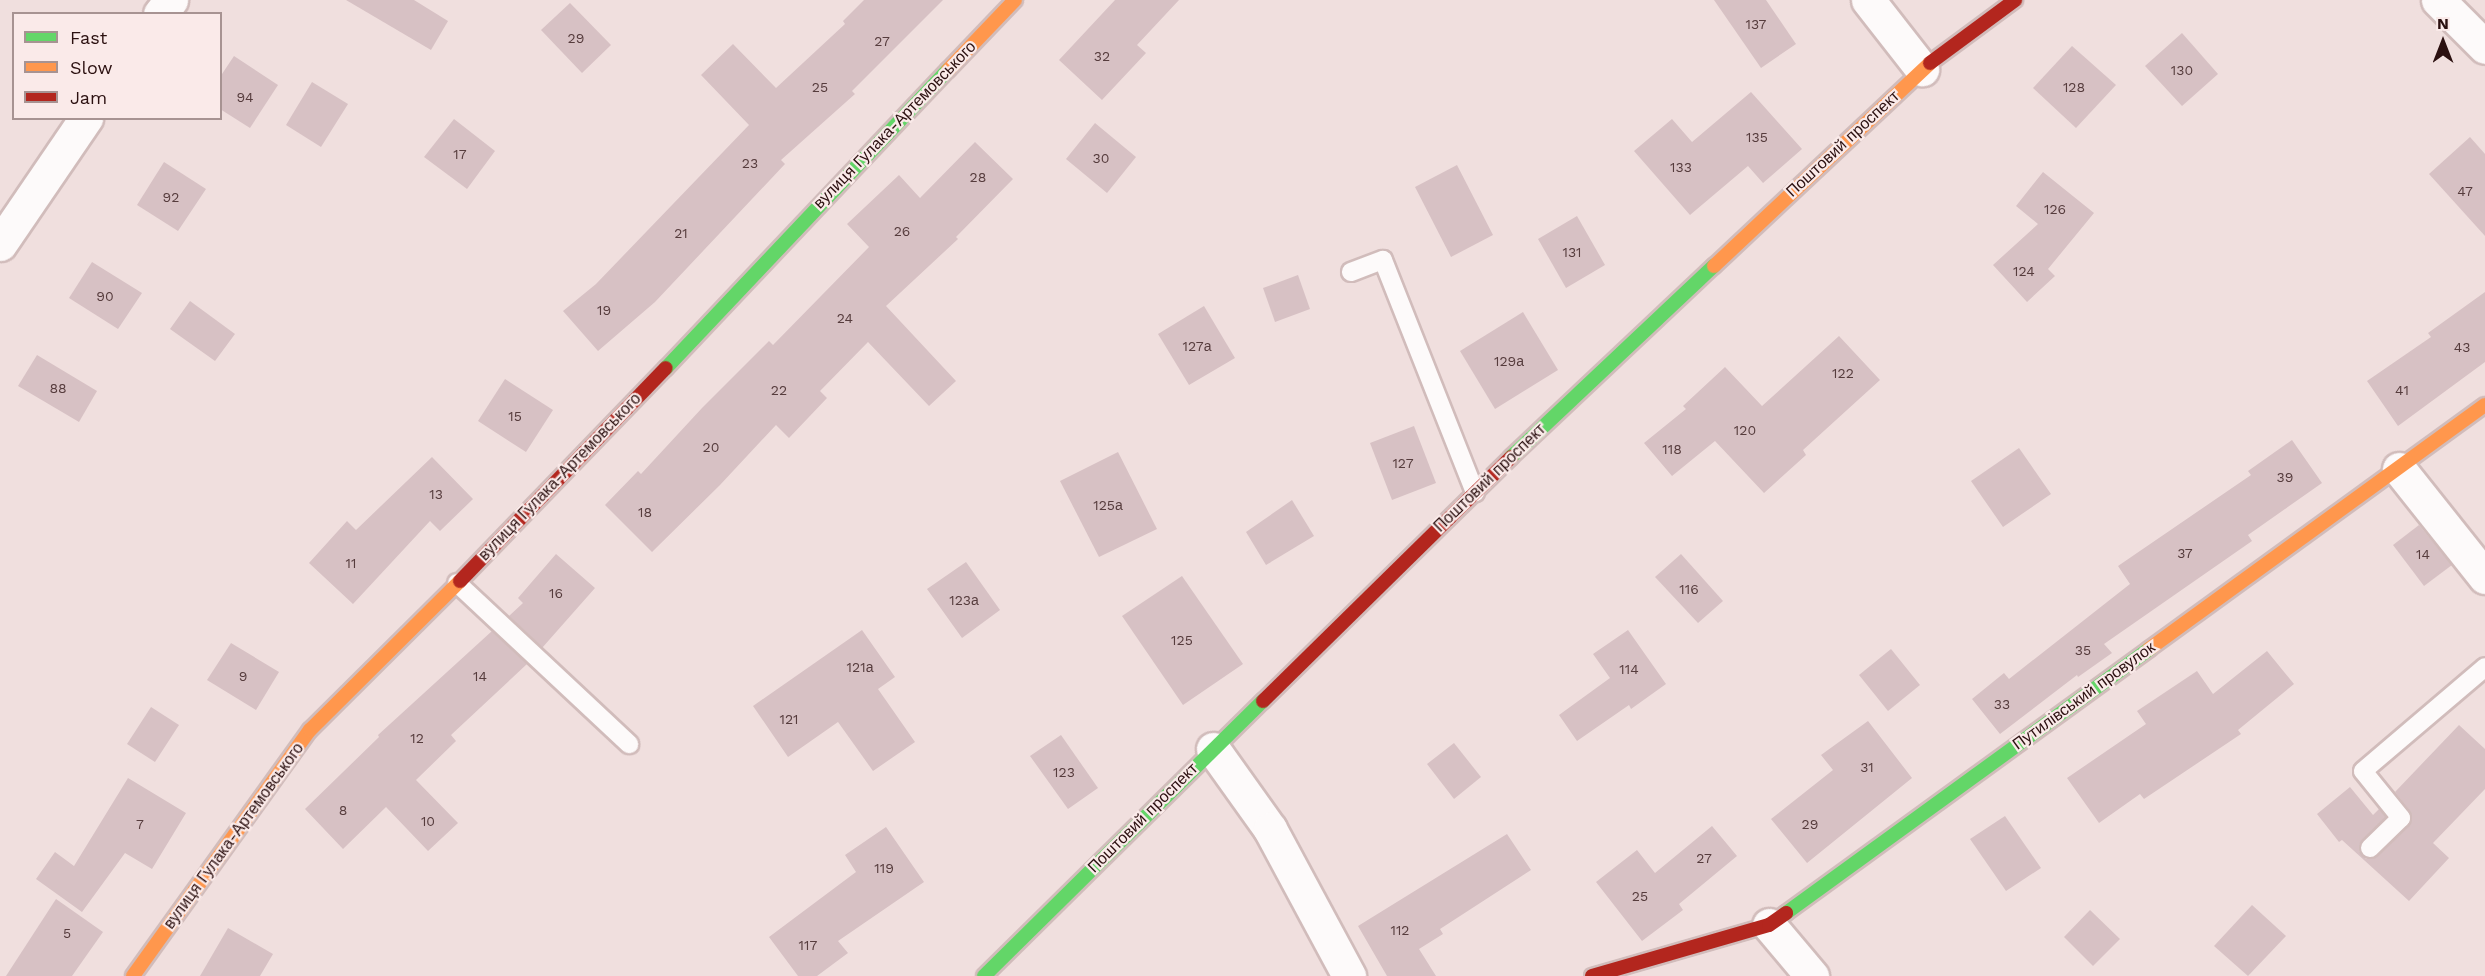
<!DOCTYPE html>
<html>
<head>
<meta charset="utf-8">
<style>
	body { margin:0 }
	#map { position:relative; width:2485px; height:976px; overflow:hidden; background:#f0dfde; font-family:"Work Sans",sans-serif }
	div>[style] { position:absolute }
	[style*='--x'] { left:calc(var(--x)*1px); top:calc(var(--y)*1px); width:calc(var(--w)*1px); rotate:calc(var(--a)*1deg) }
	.building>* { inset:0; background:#d7c1c4 }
	.roads { filter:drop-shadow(2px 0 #d1bcbb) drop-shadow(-2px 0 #d1bcbb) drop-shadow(0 2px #d1bcbb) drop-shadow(0 -2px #d1bcbb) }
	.lane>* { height:18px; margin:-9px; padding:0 9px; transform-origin:9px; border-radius:9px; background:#fdfafa }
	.street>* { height:33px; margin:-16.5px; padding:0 16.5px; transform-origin:16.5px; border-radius:16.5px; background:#fdfafa }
	.fast>* { height:14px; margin:-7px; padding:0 7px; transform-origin:7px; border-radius:7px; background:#63d668 }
	.slow>* { height:14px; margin:-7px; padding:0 7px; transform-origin:7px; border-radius:7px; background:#ff974d }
	.jam>* { height:14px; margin:-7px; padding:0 7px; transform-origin:7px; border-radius:7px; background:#b3261e }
	span { translate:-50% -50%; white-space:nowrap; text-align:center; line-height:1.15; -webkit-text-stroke:4.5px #faeae9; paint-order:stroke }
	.number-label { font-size:14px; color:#563c3d }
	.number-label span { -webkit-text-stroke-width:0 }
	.street-label { font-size:16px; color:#2b1010 }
	.legend { position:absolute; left:12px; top:12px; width:210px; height:108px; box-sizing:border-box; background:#faeae9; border:2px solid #a79392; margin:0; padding:8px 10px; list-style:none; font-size:18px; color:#2b1010 }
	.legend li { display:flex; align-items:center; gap:12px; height:30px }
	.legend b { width:30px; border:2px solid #a79392 }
	.north { position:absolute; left:2413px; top:12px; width:60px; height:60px; -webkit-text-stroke:4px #faeae9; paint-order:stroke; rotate:0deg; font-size:16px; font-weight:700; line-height:24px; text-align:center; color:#2b1010 }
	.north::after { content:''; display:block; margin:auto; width:21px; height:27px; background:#2b1010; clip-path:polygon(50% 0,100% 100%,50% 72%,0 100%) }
</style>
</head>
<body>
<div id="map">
	<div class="building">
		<i style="clip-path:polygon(346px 0,414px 0,448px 21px,431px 50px)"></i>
		<i style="clip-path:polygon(864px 0,943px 0,852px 91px,855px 94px,781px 160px,785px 164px,655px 302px,598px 351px,563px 311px,596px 284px,749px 125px,701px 75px,733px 44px,776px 88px,845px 24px,843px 21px)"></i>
		<i style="clip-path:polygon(1115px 0,1179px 0,1137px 45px,1146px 53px,1102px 100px,1059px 60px)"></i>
		<i style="clip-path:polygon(1714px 0,1766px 0,1796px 44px,1761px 68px)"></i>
		<i style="clip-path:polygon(570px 3px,611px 45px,582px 73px,541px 30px)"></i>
		<i style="clip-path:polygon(2182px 33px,2218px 74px,2182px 106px,2145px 66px)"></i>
		<i style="clip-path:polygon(2072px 46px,2116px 85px,2076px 128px,2033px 88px)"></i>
		<i style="clip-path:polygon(234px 56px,278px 85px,250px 128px,220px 109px,220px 77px)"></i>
		<i style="clip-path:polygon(312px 82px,348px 104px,321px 147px,286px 125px)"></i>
		<i style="clip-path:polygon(1751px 92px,1802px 149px,1763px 183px,1748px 166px,1690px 215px,1634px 151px,1672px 119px,1692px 142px)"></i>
		<i style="clip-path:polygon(454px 119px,495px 151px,467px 189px,424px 157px)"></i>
		<i style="clip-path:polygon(1095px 123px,1136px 157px,1107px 193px,1066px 159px)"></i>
		<i style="clip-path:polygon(2470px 137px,2485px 154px,2485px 236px,2429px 174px)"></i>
		<i style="clip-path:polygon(975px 142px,1013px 179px,956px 237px,958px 239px,886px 306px,956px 381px,929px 406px,868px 342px,820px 391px,827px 398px,789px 438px,776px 425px,720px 485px,652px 552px,605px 505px,638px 471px,641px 474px,702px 408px,769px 341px,773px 345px,869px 247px,847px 224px,899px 175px,920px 198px)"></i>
		<i style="clip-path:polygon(164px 162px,206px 189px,178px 231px,137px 205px)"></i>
		<i style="clip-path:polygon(1457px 165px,1493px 235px,1451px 257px,1415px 187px)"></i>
		<i style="clip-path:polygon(2043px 172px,2094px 213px,2048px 269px,2055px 276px,2027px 302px,1993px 265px,2038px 224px,2016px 206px)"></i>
		<i style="clip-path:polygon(1577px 216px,1605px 265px,1566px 288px,1538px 239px)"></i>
		<i style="clip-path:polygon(92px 262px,142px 293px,118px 329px,69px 298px)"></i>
		<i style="clip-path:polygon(1298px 275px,1310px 309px,1275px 322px,1263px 288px)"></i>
		<i style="clip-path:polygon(2485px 292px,2485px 362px,2398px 426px,2367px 381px,2431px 337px,2428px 333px)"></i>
		<i style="clip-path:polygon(190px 301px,235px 334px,215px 361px,170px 329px)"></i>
		<i style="clip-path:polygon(1204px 306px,1235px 358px,1189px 385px,1158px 334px)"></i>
		<i style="clip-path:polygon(1523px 312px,1558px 370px,1495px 409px,1460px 351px)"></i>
		<i style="clip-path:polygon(1839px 336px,1880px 380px,1803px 450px,1806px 455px,1764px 493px,1715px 441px,1672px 476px,1644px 443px,1686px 409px,1683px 406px,1725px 367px,1762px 406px)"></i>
		<i style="clip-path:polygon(37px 355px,97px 391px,79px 422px,18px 386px)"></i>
		<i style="clip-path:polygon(505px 379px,553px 410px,526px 452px,478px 421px)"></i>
		<i style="clip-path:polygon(1414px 426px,1436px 483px,1392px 500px,1370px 443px)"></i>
		<i style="clip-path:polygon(2292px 440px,2322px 483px,2248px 535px,2252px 541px,2104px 644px,2112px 653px,2078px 677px,2077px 675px,2000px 734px,1972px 699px,2004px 673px,2009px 679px,2130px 584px,2118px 566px,2251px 475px,2248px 471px)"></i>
		<i style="clip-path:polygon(2019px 448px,2051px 494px,2003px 527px,1971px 481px)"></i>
		<i style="clip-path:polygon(1118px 452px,1157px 529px,1099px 557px,1060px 481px)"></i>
		<i style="clip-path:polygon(432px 457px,473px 499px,440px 531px,430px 521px,353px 604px,309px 563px,347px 521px,356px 530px)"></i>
		<i style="clip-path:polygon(1292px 500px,1314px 536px,1266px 565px,1246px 532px)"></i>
		<i style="clip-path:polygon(2419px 525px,2452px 565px,2424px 586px,2393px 545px)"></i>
		<i style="clip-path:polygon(556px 554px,595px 588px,542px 648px,509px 616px,523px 603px,518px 598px)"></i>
		<i style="clip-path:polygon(1681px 554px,1723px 601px,1698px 623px,1655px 577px)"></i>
		<i style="clip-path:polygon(966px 562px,1000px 610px,962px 638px,927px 589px)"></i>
		<i style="clip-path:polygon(1182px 576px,1243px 664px,1183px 705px,1122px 616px)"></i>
		<i style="clip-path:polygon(862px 630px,895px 677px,878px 689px,915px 742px,873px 771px,838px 722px,788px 757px,753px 706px)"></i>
		<i style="clip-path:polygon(1628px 630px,1666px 684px,1631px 709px,1629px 705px,1577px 741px,1559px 715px,1610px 678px,1593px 654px)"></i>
		<i style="clip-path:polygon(492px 631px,527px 664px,451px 735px,456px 741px,416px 780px,458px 823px,428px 851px,386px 807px,343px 849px,305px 809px,379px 737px,378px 735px)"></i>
		<i style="clip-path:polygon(231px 643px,279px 672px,256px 710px,207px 680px)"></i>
		<i style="clip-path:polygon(1891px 649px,1920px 685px,1888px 711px,1859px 675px)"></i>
		<i style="clip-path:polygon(2267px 651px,2294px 684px,2238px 730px,2241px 734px,2144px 799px,2140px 794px,2099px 823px,2067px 778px,2146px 724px,2137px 711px,2197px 671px,2213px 694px)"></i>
		<i style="clip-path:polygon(151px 707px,179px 725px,155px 762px,127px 744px)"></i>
		<i style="clip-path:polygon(1868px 721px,1912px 778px,1807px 863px,1771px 819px,1833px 770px,1821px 755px)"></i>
		<i style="clip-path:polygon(2459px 725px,2485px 749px,2485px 789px,2433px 843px,2449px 858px,2409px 901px,2342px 840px,2339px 842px,2317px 814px,2350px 787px,2373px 815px,2379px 809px,2386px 817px,2359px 845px,2359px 851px,2366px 859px,2377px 856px,2412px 821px,2410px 811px,2395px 792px)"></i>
		<i style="clip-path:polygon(1061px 735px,1098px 788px,1068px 809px,1030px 756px)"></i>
		<i style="clip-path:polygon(1454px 743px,1481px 777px,1454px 799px,1427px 764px)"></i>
		<i style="clip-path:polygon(128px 778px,186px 813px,152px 869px,125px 853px,82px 912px,36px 879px,55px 852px,74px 866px)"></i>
		<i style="clip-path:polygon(2005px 816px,2041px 868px,2006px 891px,1970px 839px)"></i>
		<i style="clip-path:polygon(1712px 826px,1737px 856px,1679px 904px,1683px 910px,1642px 941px,1596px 882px,1637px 850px,1655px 873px)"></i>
		<i style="clip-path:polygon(886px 827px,924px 882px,838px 941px,848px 953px,817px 976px,798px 976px,769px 937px,856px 872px,845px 855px)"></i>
		<i style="clip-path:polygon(1507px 834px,1531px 870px,1440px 929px,1443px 934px,1419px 949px,1436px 976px,1387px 976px,1358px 926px)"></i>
		<i style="clip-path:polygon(56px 899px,103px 932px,72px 976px,6px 976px)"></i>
		<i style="clip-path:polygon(2252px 905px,2286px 936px,2248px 976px,2214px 946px)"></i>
		<i style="clip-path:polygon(2090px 910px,2120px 939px,2093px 966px,2064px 937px)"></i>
		<i style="clip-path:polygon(228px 928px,273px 954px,260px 976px,200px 976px)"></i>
	</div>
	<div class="roads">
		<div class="lane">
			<i style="--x:1351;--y:272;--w:34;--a:-21"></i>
			<i style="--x:1383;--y:260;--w:250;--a:68.4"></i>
			<i style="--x:457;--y:583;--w:236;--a:43.1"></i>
			<i style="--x:2370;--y:848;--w:43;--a:-44.1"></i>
			<i style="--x:2401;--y:818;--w:60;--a:-129"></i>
			<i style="--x:2363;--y:771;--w:160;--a:-40.4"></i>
		</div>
		<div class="street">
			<i style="--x:1868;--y:0;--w:88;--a:52"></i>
			<i style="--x:2438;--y:0;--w:66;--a:45"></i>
			<i style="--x:160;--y:14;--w:18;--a:-52"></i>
			<i style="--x:0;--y:244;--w:153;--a:-55.7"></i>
			<i style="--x:2399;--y:469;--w:138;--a:51.5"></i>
			<i style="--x:1213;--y:749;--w:98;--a:54.5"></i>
			<i style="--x:1270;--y:829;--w:167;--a:61.7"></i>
			<i style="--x:1769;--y:925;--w:67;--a:49.9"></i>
		</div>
		<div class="fast">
			<i style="--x:666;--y:368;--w:410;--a:-46.6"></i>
			<i style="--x:1511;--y:457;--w:279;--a:-43.3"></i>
			<i style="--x:1786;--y:913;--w:449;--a:-36"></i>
			<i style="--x:984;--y:976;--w:392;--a:-44.6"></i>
		</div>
		<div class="slow">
			<i style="--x:948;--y:70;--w:97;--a:-46.3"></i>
			<i style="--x:1714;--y:266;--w:296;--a:-43.2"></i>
			<i style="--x:2149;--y:649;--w:415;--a:-36"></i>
			<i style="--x:133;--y:976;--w:303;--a:-54.3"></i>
			<i style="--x:310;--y:730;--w:211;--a:-44.8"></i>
		</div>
		<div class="jam">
			<i style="--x:1930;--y:63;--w:106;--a:-36.5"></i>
			<i style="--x:460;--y:581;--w:296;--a:-46"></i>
			<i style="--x:1263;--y:701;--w:348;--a:-44.5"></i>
			<i style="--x:1592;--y:976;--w:184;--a:-16.1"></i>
			<i style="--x:1769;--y:925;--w:21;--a:-35"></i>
		</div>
	</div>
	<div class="number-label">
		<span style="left:1756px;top:24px">137</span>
		<span style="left:576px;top:38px">29</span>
		<span style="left:882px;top:41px">27</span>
		<span style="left:1102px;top:56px">32</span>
		<span style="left:2182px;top:70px">130</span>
		<span style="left:820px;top:87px">25</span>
		<span style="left:2074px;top:87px">128</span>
		<span style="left:245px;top:97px">94</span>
		<span style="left:1757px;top:137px">135</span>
		<span style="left:460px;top:154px">17</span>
		<span style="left:1101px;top:158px">30</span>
		<span style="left:750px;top:163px">23</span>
		<span style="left:1681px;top:167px">133</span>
		<span style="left:978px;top:177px">28</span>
		<span style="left:2465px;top:191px">47</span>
		<span style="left:171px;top:197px">92</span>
		<span style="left:2055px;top:209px">126</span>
		<span style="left:902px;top:231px">26</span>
		<span style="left:681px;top:233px">21</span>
		<span style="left:1572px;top:252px">131</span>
		<span style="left:2024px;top:271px">124</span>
		<span style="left:105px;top:296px">90</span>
		<span style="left:604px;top:310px">19</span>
		<span style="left:845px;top:318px">24</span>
		<span style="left:1197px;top:346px">127а</span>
		<span style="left:2462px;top:347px">43</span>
		<span style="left:1509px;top:361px">129а</span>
		<span style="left:1843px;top:373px">122</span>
		<span style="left:58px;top:388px">88</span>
		<span style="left:779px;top:390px">22</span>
		<span style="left:2402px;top:390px">41</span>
		<span style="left:515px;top:416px">15</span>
		<span style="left:1745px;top:430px">120</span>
		<span style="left:711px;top:447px">20</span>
		<span style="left:1672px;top:449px">118</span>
		<span style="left:1403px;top:463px">127</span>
		<span style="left:2285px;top:477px">39</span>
		<span style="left:436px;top:494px">13</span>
		<span style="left:1108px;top:505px">125а</span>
		<span style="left:645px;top:512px">18</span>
		<span style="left:2185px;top:553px">37</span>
		<span style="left:2423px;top:554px">14</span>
		<span style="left:351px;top:563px">11</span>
		<span style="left:1689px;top:589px">116</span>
		<span style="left:556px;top:593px">16</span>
		<span style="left:964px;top:600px">123а</span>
		<span style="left:1182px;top:640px">125</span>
		<span style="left:2083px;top:650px">35</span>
		<span style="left:860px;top:667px">121а</span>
		<span style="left:1629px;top:669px">114</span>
		<span style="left:243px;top:676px">9</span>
		<span style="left:480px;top:676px">14</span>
		<span style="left:2002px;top:704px">33</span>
		<span style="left:789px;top:719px">121</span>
		<span style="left:417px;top:738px">12</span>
		<span style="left:1867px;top:767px">31</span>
		<span style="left:1064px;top:772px">123</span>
		<span style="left:343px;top:810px">8</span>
		<span style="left:428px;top:821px">10</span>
		<span style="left:140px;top:824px">7</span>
		<span style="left:1810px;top:824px">29</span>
		<span style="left:1704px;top:858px">27</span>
		<span style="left:884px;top:868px">119</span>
		<span style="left:1640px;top:896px">25</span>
		<span style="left:1400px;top:930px">112</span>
		<span style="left:67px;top:933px">5</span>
		<span style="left:808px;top:945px">117</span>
	</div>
	<div class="street-label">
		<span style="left:895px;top:125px;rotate:-46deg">вулиця Гулака-Артемовського</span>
		<span style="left:1843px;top:144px;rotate:-43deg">Поштовий проспект</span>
		<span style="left:560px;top:477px;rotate:-46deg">вулиця Гулака-Артемовського</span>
		<span style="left:1490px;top:478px;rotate:-44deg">Поштовий проспект</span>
		<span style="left:2084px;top:696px;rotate:-36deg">Путилівський провулок</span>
		<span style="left:1143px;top:818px;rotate:-45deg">Поштовий проспект</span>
		<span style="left:234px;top:836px;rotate:-54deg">вулиця Гулака-Артемовського</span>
	</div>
	<ul class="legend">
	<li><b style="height:8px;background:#63d668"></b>Fast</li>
	<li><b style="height:8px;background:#ff974d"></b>Slow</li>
	<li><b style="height:8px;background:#b3261e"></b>Jam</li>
	</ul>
	<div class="north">N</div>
</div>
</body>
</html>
